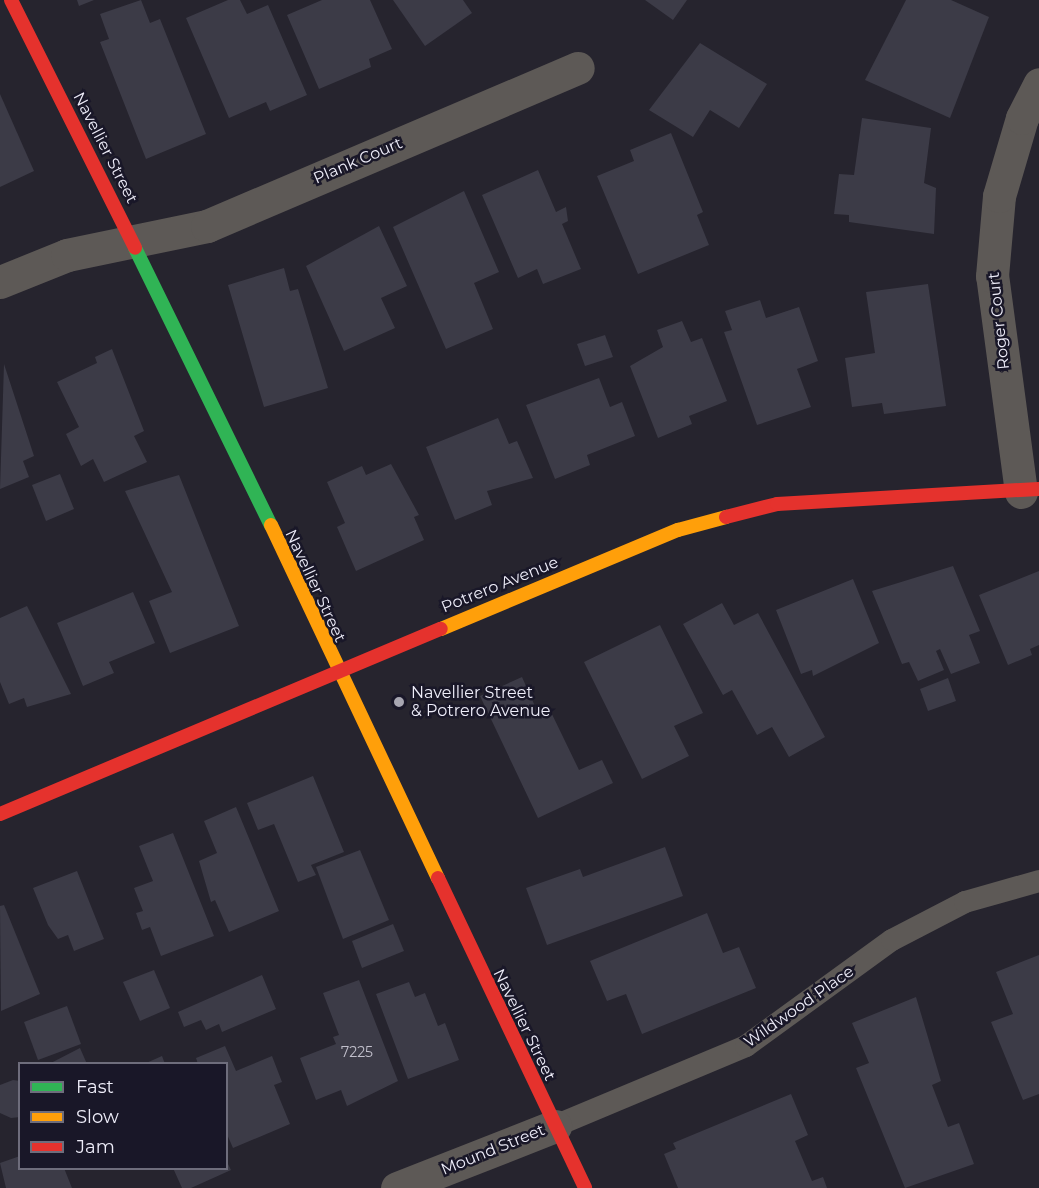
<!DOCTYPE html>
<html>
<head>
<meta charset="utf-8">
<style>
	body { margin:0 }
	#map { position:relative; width:1039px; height:1188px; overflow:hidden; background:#26242e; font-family:Montserrat,sans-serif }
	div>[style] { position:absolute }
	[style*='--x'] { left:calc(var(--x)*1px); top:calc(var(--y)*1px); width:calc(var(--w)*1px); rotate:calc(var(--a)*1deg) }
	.building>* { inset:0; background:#3c3b47 }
	.lane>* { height:22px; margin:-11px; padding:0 11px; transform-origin:11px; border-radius:11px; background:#5d5956 }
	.street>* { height:33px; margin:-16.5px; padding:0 16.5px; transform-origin:16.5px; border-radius:16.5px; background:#5d5956 }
	.fast>* { height:14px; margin:-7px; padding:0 7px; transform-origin:7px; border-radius:7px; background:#30b455 }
	.slow>* { height:14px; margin:-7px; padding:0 7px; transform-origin:7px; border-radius:7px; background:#ff9f0a }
	.jam>* { height:14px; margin:-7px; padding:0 7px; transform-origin:7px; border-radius:7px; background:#e5322d }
	.dots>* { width:16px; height:16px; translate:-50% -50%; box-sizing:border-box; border:3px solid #191728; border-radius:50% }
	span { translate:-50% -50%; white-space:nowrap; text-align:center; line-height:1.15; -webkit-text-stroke:5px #191728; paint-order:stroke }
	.number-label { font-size:14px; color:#c2c0cc }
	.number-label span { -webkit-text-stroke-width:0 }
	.street-label { font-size:16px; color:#eeedf9 }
	.poi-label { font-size:16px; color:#eeedf9 }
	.left { translate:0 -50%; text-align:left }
	.legend { position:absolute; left:18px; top:1062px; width:210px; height:108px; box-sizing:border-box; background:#191728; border:2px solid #6e6d7c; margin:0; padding:8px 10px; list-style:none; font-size:18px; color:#eeedf9 }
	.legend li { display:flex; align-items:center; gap:12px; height:30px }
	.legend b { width:30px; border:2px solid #6e6d7c }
</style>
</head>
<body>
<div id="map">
	<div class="building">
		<i style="clip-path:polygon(77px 0,94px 0,79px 6px)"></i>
		<i style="clip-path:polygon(141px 0,150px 23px,160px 19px,206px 134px,146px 159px,100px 42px,109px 39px,100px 14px)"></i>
		<i style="clip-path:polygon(228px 0,240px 0,247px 14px,268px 5px,307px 95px,270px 111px,266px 102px,229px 118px,186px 18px)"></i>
		<i style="clip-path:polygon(322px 0,370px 0,392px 49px,369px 59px,371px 67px,319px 89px,287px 15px)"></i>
		<i style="clip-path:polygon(393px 0,463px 0,472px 13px,425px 46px)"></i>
		<i style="clip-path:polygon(645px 0,687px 0,673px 20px)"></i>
		<i style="clip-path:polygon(906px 0,951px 0,989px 17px,950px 118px,865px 80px)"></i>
		<i style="clip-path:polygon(700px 43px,767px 84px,739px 128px,710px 110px,693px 137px,649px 110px)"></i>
		<i style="clip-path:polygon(0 94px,34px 171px,0 187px)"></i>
		<i style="clip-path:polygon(862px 118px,931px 128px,924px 183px,936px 188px,934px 234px,849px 222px,849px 215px,834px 214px,839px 174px,854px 175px)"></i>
		<i style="clip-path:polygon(671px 133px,703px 212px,697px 215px,709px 245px,638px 274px,597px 176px,634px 161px,630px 150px)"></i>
		<i style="clip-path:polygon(538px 170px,556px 212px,566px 207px,568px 221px,562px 224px,581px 269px,543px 284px,537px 269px,518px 278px,482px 195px)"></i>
		<i style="clip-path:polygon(464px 191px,499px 272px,474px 283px,493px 329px,446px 349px,393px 227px)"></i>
		<i style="clip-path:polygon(379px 226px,407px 286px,381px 298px,395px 328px,344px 351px,306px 266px)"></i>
		<i style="clip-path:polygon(284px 268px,290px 291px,298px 289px,328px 388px,264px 407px,228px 285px)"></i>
		<i style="clip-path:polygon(928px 284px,946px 406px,884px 414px,882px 403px,852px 407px,845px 358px,875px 353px,866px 292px)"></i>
		<i style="clip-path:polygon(760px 300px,766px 318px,799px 307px,818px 361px,797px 369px,811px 407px,757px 425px,724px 332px,732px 330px,725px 311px)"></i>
		<i style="clip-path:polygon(682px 321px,691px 342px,702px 338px,727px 401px,689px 416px,692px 424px,658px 438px,630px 366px,663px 347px,657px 330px)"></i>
		<i style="clip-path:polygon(605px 335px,613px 357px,585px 366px,577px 344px)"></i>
		<i style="clip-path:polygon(112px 349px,144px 431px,134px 436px,147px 462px,104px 482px,93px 459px,81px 466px,66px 434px,79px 427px,57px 382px,97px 363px,95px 357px)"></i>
		<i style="clip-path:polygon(4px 364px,34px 456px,23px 461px,29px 477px,0 489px)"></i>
		<i style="clip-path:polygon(599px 378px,610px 407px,622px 402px,635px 436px,587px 455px,590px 465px,555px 479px,526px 405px)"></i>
		<i style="clip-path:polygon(498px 418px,509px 444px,517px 441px,533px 478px,487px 491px,492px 505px,455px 520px,426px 447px)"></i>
		<i style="clip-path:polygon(391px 464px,419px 515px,414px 517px,424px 540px,356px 571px,337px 527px,345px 523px,327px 482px,362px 466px,366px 475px)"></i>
		<i style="clip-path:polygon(60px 474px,74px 509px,46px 521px,32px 485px)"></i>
		<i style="clip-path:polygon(179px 475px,239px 626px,170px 653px,149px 601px,172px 592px,125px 491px)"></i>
		<i style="clip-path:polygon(953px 566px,980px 631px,969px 635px,980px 663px,951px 674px,940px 649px,936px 651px,944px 670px,918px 681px,909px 662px,902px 664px,872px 591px)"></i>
		<i style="clip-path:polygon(1039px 571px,1039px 645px,1030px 649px,1032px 655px,1008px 665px,979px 595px)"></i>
		<i style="clip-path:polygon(853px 579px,879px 643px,813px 676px,812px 670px,801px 674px,776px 610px)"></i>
		<i style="clip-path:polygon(133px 592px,155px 643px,109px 662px,114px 673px,83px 686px,57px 623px)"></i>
		<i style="clip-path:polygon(722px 603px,734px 625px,758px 613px,825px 737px,789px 757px,772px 727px,757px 735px,732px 690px,723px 695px,683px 624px)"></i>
		<i style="clip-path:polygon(27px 606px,71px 694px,27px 707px,24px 698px,9px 704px,0 682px,0 618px)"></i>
		<i style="clip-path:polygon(660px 625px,703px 713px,674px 726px,689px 756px,642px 779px,584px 662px)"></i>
		<i style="clip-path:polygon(522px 677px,538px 713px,549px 708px,579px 770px,602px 760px,613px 783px,538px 818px,480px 696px)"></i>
		<i style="clip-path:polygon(948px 678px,956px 701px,928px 711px,920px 689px)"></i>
		<i style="clip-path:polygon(313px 776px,344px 852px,311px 865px,316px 875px,298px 882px,274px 824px,258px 830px,247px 803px)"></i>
		<i style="clip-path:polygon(236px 807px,279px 911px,229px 932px,215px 900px,211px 902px,199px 861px,217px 853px,204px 821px)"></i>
		<i style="clip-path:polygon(173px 833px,214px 936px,161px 956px,150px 927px,142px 930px,136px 913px,143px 911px,134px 888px,153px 881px,139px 846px)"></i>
		<i style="clip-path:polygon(665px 847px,683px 896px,547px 945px,526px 888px,580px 869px,583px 877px)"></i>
		<i style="clip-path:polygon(360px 850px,389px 920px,343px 939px,316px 867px)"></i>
		<i style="clip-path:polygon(77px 871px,104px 939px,74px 951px,68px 935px,58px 939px,48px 925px,33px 888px)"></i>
		<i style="clip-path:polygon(4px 905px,40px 994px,1px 1011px,0 906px)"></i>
		<i style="clip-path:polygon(707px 913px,723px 953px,739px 947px,756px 988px,642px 1034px,626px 994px,607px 1001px,590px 961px)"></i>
		<i style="clip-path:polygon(393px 924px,404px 951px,362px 968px,352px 941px)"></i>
		<i style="clip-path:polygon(1039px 955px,1039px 1094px,1023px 1100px,991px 1022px,1013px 1014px,996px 972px)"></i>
		<i style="clip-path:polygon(154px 970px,170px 1008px,140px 1021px,123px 982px)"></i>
		<i style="clip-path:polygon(262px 975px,276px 1009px,222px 1032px,219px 1024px,206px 1030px,201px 1020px,184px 1027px,178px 1012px)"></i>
		<i style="clip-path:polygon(359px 980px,398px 1081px,347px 1106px,341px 1090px,316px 1100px,300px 1058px,336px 1044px,333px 1037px,339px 1035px,323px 993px)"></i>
		<i style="clip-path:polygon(409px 982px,415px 997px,425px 993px,438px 1026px,445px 1023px,459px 1060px,408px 1079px,376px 994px)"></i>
		<i style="clip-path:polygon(916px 997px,941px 1081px,932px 1085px,948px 1127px,959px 1123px,974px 1164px,905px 1188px,856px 1068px,869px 1063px,852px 1023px)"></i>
		<i style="clip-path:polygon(67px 1006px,81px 1044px,38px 1060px,24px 1022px)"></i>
		<i style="clip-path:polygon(225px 1046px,236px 1071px,272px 1056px,282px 1082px,274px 1085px,290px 1124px,233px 1148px,226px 1132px,226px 1064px,198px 1064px,196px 1058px)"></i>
		<i style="clip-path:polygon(80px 1048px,87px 1064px,49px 1064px)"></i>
		<i style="clip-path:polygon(162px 1056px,165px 1064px,144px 1064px)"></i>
		<i style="clip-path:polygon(13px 1080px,20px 1081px,20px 1117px,11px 1118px,0 1113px,0 1085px)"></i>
		<i style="clip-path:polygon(791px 1094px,808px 1135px,795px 1141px,812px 1181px,823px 1177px,827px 1188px,678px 1188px,664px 1154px,676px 1149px,673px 1143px)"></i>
		<i style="clip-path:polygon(20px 1156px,20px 1168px,64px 1168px,72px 1188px,6px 1188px,0 1163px)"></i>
		<i style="clip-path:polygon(226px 1160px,231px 1170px,191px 1188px,182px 1188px,173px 1168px,226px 1168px)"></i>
	</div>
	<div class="lane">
		<i style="--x:555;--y:1126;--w:207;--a:-22.7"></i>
		<i style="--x:746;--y:1046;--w:180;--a:-36"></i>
		<i style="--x:892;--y:940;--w:82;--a:-27.5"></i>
		<i style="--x:965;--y:902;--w:77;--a:-15.8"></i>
	</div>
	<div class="street">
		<i style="--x:0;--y:282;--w:72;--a:-21.9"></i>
		<i style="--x:67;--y:255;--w:143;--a:-11.7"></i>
		<i style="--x:207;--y:226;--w:403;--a:-23.1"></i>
		<i style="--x:1021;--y:492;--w:218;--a:-97.6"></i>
		<i style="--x:992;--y:276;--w:80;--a:-85"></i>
		<i style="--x:999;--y:196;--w:81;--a:-73.6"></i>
		<i style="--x:1022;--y:118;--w:38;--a:-63"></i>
		<i style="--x:397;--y:1188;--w:170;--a:-21.4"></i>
	</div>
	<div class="fast">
		<i style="--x:135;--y:248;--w:309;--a:63.9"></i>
	</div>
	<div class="slow">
		<i style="--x:271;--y:525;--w:391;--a:64.7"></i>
		<i style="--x:441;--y:629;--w:257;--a:-22.7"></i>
		<i style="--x:678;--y:530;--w:50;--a:-15.2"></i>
	</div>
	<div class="jam">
		<i style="--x:11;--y:0;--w:277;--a:63.4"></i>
		<i style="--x:726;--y:517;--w:53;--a:-14.3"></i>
		<i style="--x:777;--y:504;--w:262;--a:-3.3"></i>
		<i style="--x:0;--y:814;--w:478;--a:-22.8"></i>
		<i style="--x:438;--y:878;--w:343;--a:64.6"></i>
	</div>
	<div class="dots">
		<i style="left:399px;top:702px;background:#a8a7b2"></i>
	</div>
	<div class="number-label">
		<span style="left:357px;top:1052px">7225</span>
	</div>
	<div class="street-label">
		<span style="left:105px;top:148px;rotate:63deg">Navellier Street</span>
		<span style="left:358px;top:161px;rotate:-23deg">Plank Court</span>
		<span style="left:999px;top:321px;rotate:-96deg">Roger Court</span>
		<span style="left:500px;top:585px;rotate:-22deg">Potrero Avenue</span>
		<span style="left:315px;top:586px;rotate:65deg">Navellier Street</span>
		<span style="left:799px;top:1007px;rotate:-35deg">Wildwood Place</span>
		<span style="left:524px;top:1025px;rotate:64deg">Navellier Street</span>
		<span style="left:493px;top:1150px;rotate:-22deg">Mound Street</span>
	</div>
	<div class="poi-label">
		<span class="left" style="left:411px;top:702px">Navellier Street<br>&amp; Potrero Avenue</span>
	</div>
	<ul class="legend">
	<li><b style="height:8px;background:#30b455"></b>Fast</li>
	<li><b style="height:8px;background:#ff9f0a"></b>Slow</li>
	<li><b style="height:8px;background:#e5322d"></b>Jam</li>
	</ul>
</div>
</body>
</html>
